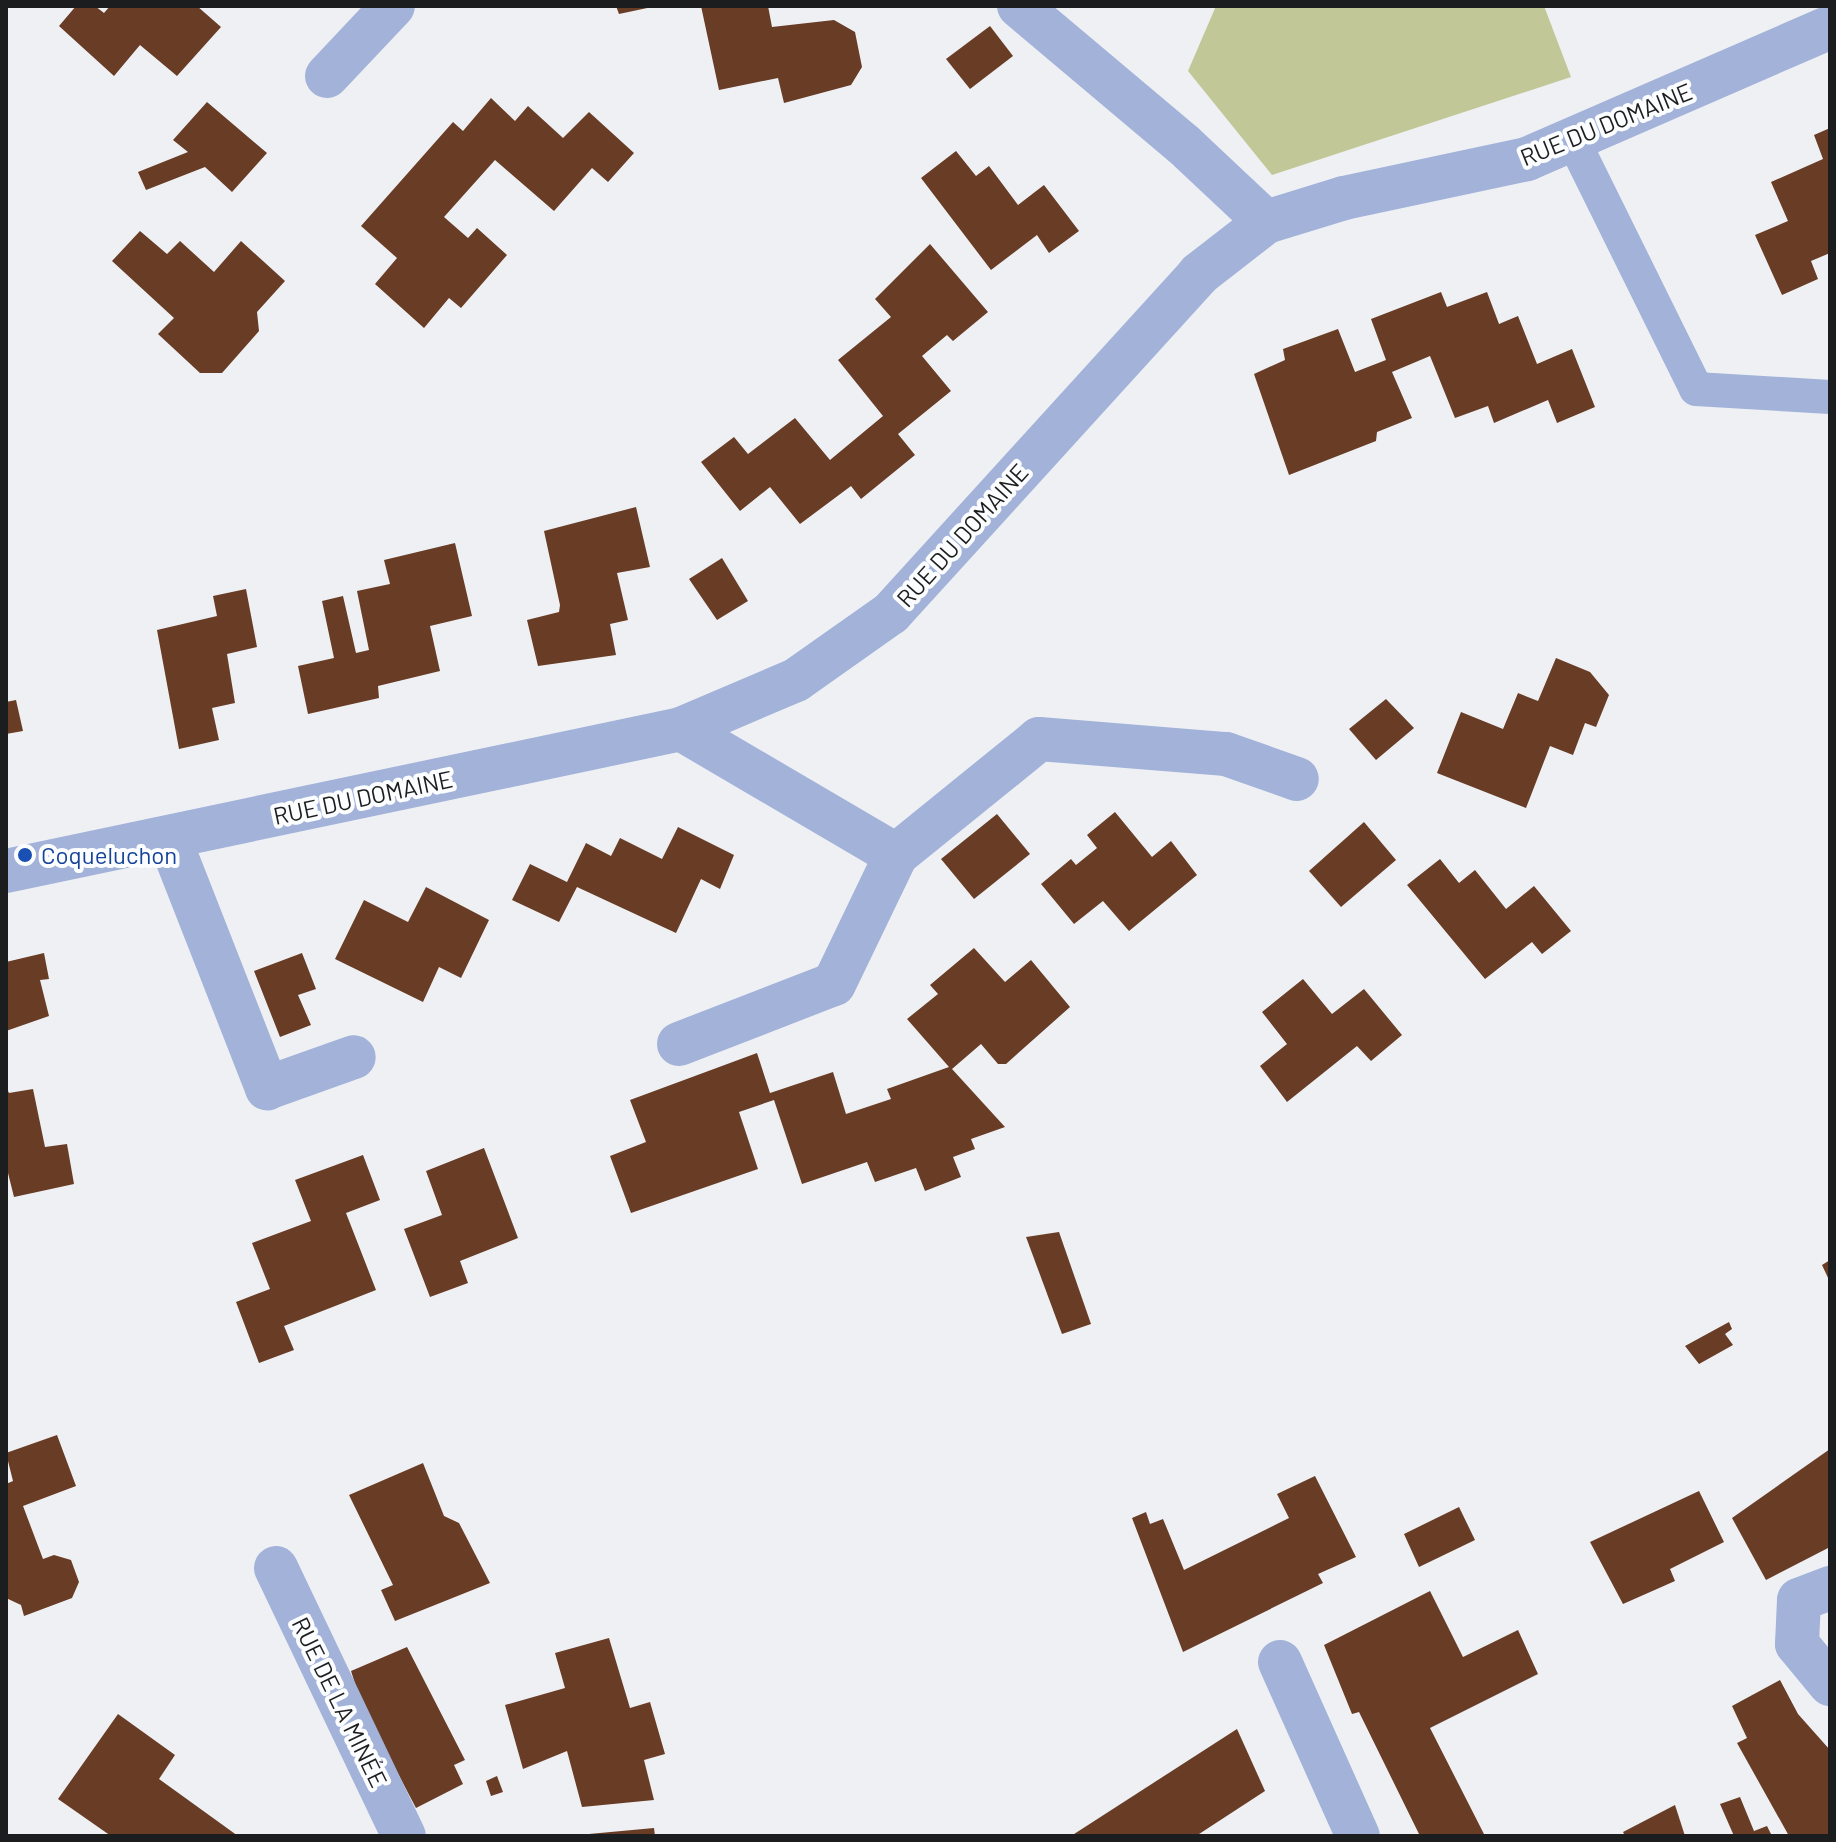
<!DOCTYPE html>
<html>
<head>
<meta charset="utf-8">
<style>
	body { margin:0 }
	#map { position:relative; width:1836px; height:1842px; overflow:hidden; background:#eef0f4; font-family:Barlow,sans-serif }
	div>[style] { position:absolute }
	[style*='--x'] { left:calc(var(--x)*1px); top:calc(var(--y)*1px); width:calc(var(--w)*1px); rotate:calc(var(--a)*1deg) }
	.green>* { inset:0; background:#c2c797 }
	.building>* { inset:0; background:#683c25 }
	.service>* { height:34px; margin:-17px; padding:0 17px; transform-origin:17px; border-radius:17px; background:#a2b2d9 }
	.minor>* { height:44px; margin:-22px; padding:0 22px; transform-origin:22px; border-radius:22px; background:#a2b2d9 }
	.dots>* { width:22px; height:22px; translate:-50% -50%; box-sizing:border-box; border:4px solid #fcfdff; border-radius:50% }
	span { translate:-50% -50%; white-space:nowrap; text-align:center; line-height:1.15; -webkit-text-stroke:8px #fcfdff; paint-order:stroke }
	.street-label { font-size:24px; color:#1c1d1e }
	.transit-label { font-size:24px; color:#164399 }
	.left { translate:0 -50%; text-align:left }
	.frame { position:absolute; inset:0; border:8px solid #1c1d1e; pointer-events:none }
</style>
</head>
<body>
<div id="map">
	<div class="green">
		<i style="clip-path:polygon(1216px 6px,1544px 6px,1571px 77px,1272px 175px,1188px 71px)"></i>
	</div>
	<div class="building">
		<i style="clip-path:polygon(76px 6px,95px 6px,104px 13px,110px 6px,197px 6px,221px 27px,177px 76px,140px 45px,114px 76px,59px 26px)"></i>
		<i style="clip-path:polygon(616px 6px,651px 6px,652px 7px,619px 14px)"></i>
		<i style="clip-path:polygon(701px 6px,768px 6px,772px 27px,834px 20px,855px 32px,862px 67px,851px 85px,784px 103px,778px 78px,719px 90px)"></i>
		<i style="clip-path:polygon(990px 26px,1013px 56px,970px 89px,946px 59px)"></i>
		<i style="clip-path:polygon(491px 98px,515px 121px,528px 106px,563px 138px,589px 112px,634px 153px,608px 182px,592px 168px,554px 211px,495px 160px,444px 217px,468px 238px,477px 228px,507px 255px,461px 308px,449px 298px,424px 328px,375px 284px,397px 258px,361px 226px,453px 122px,463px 131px)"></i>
		<i style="clip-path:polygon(207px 102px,267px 153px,232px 192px,205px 167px,146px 190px,138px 172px,188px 152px,173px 140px)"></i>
		<i style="clip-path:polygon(1830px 128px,1830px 253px,1811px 261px,1818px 279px,1782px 295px,1755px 235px,1788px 221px,1771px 182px,1823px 159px,1814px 135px)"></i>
		<i style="clip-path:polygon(956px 151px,976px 176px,989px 166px,1018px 205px,1044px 185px,1079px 231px,1049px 253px,1037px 235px,991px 270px,921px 178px)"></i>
		<i style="clip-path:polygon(140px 231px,167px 254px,180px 241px,214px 272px,241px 241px,285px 281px,257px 312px,259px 331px,222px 373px,200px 373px,158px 334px,174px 318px,112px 261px)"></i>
		<i style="clip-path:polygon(930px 244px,988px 312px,953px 341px,947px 335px,922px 356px,951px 391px,898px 434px,915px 455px,861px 499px,851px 486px,800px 524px,770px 487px,740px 511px,701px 462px,734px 437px,748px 454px,795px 418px,830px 460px,883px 416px,838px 360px,891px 317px,875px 299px)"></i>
		<i style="clip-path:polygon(1441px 292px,1447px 307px,1487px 292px,1499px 324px,1518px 316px,1537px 364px,1572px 349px,1595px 407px,1557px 423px,1548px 400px,1494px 423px,1488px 406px,1455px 418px,1430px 356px,1392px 372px,1412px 418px,1377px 432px,1376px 441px,1289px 475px,1254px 374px,1285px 360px,1283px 349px,1338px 329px,1355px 372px,1386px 360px,1371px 319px)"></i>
		<i style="clip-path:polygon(636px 507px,650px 567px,617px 573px,628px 620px,610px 624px,616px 655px,538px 666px,527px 620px,559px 612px,560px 605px,544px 531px)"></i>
		<i style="clip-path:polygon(455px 543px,472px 616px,430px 626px,440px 671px,378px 686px,379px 698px,308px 714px,298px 666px,334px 658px,322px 601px,343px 596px,356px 653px,369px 650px,357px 591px,390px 584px,384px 560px)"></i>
		<i style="clip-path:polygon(722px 558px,748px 601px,717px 620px,689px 579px)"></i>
		<i style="clip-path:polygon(246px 589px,257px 647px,227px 654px,235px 703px,212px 708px,219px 740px,179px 749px,157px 630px,217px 616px,213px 596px)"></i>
		<i style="clip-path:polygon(1556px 658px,1590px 672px,1609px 695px,1596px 727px,1585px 723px,1573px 755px,1550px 746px,1526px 808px,1437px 773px,1461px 712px,1503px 729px,1518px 693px,1538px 701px)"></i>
		<i style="clip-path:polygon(1386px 699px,1414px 728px,1376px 760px,1349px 729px)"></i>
		<i style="clip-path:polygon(16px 700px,23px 731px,6px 734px,6px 702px)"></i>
		<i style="clip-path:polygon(1115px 812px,1152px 857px,1171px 841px,1197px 875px,1129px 931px,1103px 901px,1074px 924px,1041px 884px,1071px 859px,1076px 865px,1097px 848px,1087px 835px)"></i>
		<i style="clip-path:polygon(997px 814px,1030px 854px,974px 899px,941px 859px)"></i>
		<i style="clip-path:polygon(1364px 822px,1396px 860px,1341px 907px,1309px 871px)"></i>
		<i style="clip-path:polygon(678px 827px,734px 855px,720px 889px,701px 879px,676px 933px,577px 887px,559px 922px,512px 900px,530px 864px,567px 882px,586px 843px,611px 856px,620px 838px,662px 859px)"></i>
		<i style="clip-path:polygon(1440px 859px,1459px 883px,1475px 870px,1506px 909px,1534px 886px,1571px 931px,1542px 954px,1532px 942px,1485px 979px,1407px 885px)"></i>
		<i style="clip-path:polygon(426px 887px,489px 920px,461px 978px,439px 967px,423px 1002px,335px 959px,364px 900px,408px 922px)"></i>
		<i style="clip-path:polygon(974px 948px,1005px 982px,1031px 960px,1070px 1007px,1006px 1064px,998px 1064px,981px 1044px,952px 1069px,1005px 1127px,971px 1139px,975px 1149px,953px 1157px,961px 1177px,925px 1191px,916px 1168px,875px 1182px,867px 1162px,802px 1184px,774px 1100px,739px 1112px,758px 1169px,631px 1213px,610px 1156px,646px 1142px,630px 1100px,757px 1053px,770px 1093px,833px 1072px,846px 1114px,891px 1099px,887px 1089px,949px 1067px,907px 1019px,938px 994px,930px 985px)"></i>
		<i style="clip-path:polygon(44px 953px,49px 979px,40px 980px,49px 1016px,6px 1031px,6px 962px)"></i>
		<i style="clip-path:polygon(302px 953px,316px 989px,298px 995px,311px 1025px,280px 1037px,254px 971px)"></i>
		<i style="clip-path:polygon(1303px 979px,1332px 1014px,1364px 989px,1402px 1035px,1371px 1061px,1357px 1046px,1287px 1102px,1260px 1066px,1287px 1044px,1262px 1012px)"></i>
		<i style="clip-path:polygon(6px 1087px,9px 1093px,33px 1089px,45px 1147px,67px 1144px,74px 1184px,14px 1197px,6px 1165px)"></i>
		<i style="clip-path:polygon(484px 1148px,518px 1238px,460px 1261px,468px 1283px,430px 1297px,404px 1229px,442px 1215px,426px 1171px)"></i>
		<i style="clip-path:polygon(363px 1155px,380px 1200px,346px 1213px,376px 1290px,284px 1326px,294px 1350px,259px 1363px,236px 1302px,270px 1289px,252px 1243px,311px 1221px,295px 1180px)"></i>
		<i style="clip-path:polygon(1059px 1232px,1091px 1324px,1062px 1334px,1026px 1237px)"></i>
		<i style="clip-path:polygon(1830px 1260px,1830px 1282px,1822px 1265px)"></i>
		<i style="clip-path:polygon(1729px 1322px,1732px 1329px,1725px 1334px,1733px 1345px,1699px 1364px,1685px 1346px)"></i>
		<i style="clip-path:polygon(57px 1435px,76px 1486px,23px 1506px,43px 1559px,54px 1555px,71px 1560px,79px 1582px,72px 1598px,24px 1616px,21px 1605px,6px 1598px,6px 1484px,13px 1481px,6px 1453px)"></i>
		<i style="clip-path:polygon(1830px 1449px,1830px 1547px,1766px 1580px,1732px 1518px)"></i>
		<i style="clip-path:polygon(423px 1463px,444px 1516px,459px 1523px,490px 1583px,395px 1621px,381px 1590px,393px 1585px,349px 1495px)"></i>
		<i style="clip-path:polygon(1315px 1476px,1356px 1557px,1318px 1574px,1323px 1583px,1183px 1652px,1132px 1518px,1146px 1512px,1150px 1524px,1163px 1519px,1184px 1570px,1289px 1518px,1277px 1494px)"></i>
		<i style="clip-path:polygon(1699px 1491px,1724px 1542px,1670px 1569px,1675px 1581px,1623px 1604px,1590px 1542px)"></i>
		<i style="clip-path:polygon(1459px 1507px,1475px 1540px,1419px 1567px,1404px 1534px)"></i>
		<i style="clip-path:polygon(1430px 1591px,1463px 1657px,1518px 1630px,1538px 1674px,1430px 1728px,1485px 1836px,1420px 1836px,1359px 1712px,1352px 1714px,1324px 1645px)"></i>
		<i style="clip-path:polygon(609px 1638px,630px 1708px,650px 1702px,665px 1754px,644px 1760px,654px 1800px,582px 1807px,567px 1751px,523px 1769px,505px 1705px,565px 1688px,555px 1653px)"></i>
		<i style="clip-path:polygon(407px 1647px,465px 1760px,454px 1765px,463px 1784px,416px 1808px,362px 1705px,351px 1671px)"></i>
		<i style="clip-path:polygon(1780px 1680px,1798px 1714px,1830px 1750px,1830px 1836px,1789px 1836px,1737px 1743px,1747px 1738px,1732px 1706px)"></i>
		<i style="clip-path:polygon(118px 1714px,175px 1755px,159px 1779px,238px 1836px,111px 1836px,58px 1799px)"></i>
		<i style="clip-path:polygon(1237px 1729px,1265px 1791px,1196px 1836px,1071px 1836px)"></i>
		<i style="clip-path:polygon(497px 1776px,503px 1792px,491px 1796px,486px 1781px)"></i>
		<i style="clip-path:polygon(1740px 1797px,1754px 1831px,1767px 1826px,1772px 1836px,1734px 1836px,1720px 1804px)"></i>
		<i style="clip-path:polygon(1675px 1805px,1685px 1836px,1625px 1836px,1623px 1832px)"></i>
		<i style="clip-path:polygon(654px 1828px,655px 1836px,589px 1836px,589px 1834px)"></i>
	</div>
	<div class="service">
		<i style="--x:1574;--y:142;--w:275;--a:63.7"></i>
		<i style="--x:1696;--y:389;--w:134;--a:3.4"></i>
	</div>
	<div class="minor">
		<i style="--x:1019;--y:6;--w:214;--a:40.1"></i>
		<i style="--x:1183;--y:144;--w:114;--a:43.2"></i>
		<i style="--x:327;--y:76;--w:96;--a:-46.7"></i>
		<i style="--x:681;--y:729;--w:249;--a:30.4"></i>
		<i style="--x:169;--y:838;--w:269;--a:68.6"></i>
		<i style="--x:267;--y:1088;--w:92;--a:-19.6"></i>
		<i style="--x:6;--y:871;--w:690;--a:-11.88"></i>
		<i style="--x:681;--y:729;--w:125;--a:-23.1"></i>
		<i style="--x:796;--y:680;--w:116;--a:-35.2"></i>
		<i style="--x:891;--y:613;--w:458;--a:-47.7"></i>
		<i style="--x:1199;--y:274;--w:85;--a:-37.8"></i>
		<i style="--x:1266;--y:222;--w:82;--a:-17.1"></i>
		<i style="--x:1344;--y:198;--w:187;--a:-12"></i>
		<i style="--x:1527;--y:159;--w:331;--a:-23.5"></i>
		<i style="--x:679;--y:1044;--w:166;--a:-21.2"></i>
		<i style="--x:834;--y:984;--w:143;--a:-64.3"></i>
		<i style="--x:896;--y:855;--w:184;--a:-39"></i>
		<i style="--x:1039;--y:739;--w:188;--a:4.6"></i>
		<i style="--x:1226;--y:754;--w:75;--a:19.4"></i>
		<i style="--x:276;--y:1568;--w:297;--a:64.5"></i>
		<i style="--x:1830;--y:1588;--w:33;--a:159"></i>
		<i style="--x:1799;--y:1600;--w:44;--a:92.6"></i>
		<i style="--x:1797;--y:1644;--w:52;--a:50.5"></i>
		<i style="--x:1280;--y:1662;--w:191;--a:65.9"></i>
	</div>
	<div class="dots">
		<i style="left:25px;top:855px;background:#1a4fb4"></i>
	</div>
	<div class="street-label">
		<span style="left:1606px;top:124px;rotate:-22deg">RUE DU DOMAINE</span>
		<span style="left:962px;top:535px;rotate:-48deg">RUE DU DOMAINE</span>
		<span style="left:363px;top:797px;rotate:-12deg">RUE DU DOMAINE</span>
		<span style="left:340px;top:1702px;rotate:64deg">RUE DE LA MINÉE</span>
	</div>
	<div class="transit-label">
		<span class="left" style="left:41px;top:855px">Coqueluchon</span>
	</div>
	<div class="frame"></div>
</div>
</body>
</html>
